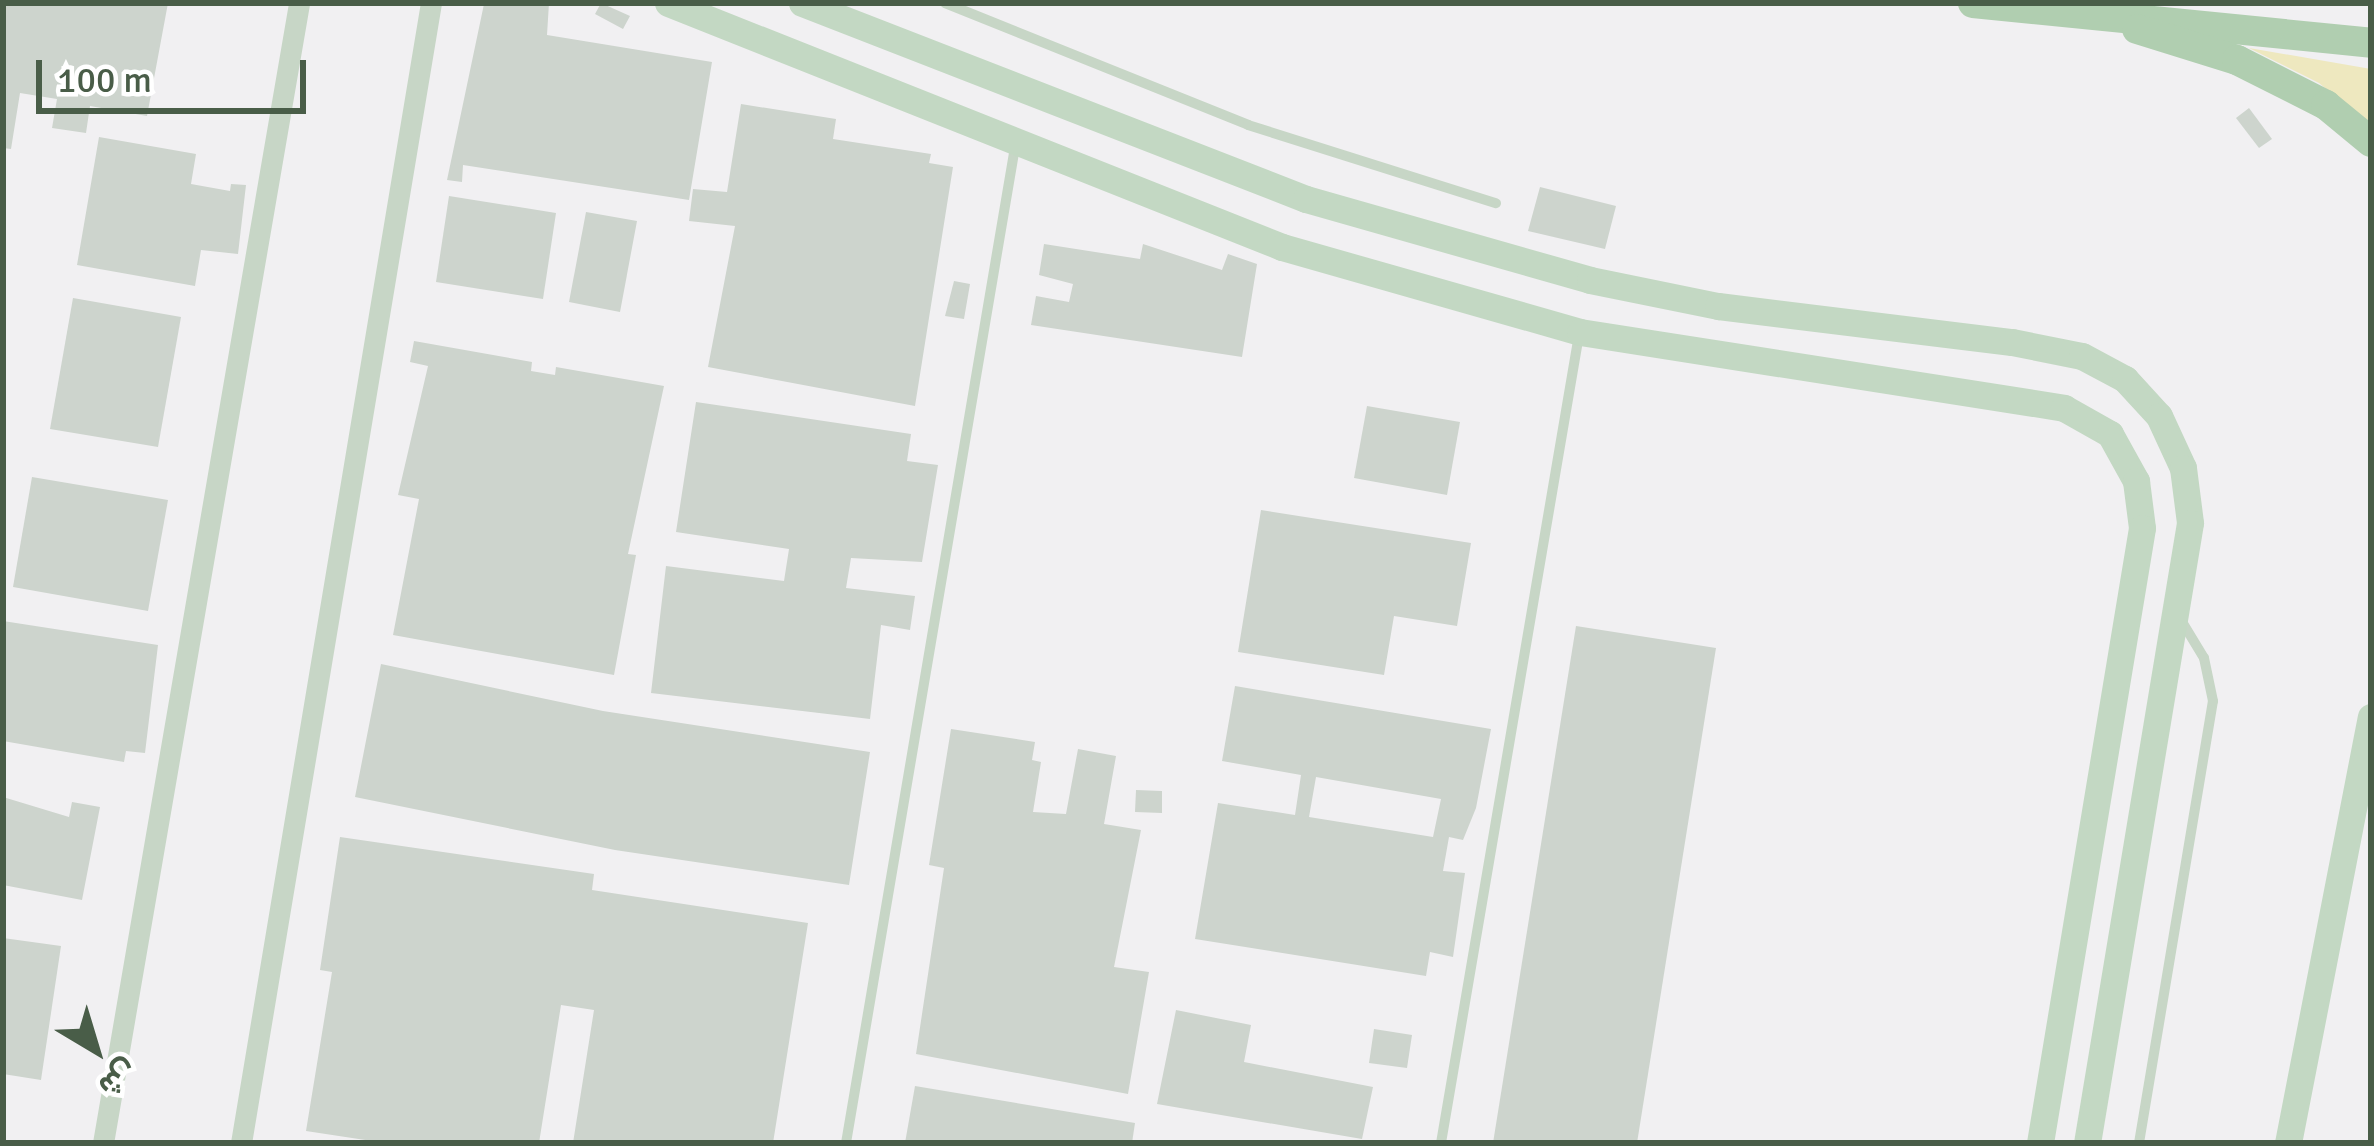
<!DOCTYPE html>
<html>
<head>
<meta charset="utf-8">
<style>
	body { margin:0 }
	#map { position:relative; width:2374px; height:1146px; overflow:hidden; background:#f1f0f2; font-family:Signika,Vazirmatn,sans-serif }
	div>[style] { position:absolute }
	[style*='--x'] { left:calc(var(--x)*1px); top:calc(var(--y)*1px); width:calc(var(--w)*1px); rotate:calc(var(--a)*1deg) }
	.green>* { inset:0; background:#eee8bf }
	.building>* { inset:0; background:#cdd4cd }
	.lane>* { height:10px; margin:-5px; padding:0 5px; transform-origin:5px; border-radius:5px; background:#c7d6c6 }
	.street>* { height:21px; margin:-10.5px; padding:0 10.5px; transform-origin:10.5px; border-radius:10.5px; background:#c7d6c6 }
	.secondary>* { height:27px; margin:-13.5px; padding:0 13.5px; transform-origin:13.5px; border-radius:13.5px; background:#c3d8c3 }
	.primary>* { height:30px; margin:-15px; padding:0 15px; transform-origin:15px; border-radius:15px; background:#b0ceb0 }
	span { translate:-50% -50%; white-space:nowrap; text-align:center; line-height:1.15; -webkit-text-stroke:12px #fff; paint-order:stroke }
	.frame { position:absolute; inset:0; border:6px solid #495d48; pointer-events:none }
	.north { position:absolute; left:36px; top:990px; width:120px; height:120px; -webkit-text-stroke:9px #fff; paint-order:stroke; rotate:142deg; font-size:33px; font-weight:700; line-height:48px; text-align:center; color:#495d48 }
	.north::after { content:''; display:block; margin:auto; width:42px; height:54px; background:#495d48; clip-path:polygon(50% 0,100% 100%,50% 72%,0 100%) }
	.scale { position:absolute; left:36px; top:60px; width:270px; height:54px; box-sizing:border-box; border:6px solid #495d48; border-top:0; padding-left:15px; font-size:36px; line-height:42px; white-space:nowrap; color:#495d48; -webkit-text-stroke:9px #fff; paint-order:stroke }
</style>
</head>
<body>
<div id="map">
	<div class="green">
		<i style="clip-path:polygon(2249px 48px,2371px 69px,2371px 126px,2319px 83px)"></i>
	</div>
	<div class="building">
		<i style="clip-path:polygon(5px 3px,168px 3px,147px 116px,90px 106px,86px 133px,52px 128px,57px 99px,20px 93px,11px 149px,3px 148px)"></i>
		<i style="clip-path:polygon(510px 3px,549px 3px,547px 35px,712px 62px,689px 200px,463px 165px,462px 182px,447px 180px,484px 4px)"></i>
		<i style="clip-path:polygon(601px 3px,630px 16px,623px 29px,595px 14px)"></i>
		<i style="clip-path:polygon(741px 104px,836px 119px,833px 139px,931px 154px,929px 163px,953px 167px,915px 406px,708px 367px,735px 226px,689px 221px,693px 189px,727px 192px)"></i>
		<i style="clip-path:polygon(2249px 108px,2272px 139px,2259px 148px,2236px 118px)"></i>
		<i style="clip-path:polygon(99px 137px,196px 154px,191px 184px,230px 191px,231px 184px,246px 185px,238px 254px,201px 250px,195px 286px,77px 265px)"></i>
		<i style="clip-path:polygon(1540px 187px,1616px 206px,1605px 249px,1528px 231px)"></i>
		<i style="clip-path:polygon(449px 196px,556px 213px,543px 299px,436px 282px)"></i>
		<i style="clip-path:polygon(586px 212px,637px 221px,620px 312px,569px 302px)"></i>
		<i style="clip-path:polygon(1044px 244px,1140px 259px,1143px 244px,1222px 270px,1228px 254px,1257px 264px,1242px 357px,1031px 325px,1036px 296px,1069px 302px,1073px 284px,1039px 275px)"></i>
		<i style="clip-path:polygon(954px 281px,970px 284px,964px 319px,945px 316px)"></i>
		<i style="clip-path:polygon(73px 298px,181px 317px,158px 447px,50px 429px)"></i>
		<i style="clip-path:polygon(414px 341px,532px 362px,531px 371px,555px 375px,556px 367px,664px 386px,628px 554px,636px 555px,614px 675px,393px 635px,419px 499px,398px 495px,428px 366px,410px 362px)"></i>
		<i style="clip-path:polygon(696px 402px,911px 434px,907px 461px,938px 465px,922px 562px,851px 558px,846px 588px,915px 596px,910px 630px,881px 625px,870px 719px,651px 693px,666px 566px,784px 581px,789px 549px,676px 532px)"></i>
		<i style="clip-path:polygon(1367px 406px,1460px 422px,1447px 495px,1354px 478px)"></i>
		<i style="clip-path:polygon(32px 477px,168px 500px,148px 611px,13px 587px)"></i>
		<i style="clip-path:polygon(1261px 510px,1471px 543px,1457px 626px,1394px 616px,1384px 675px,1238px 652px)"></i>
		<i style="clip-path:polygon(3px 621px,158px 645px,145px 753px,126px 751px,124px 762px,3px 741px)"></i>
		<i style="clip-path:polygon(1576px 626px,1716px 648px,1637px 1143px,1493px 1143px)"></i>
		<i style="clip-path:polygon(381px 664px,603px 711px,870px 752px,849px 885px,615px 850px,355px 797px)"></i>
		<i style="clip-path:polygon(evenodd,1235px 686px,1491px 729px,1476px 808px,1463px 840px,1449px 837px,1443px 871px,1465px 873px,1453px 957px,1430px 952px,1426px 976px,1195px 939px,1218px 803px,1295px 815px,1301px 775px,1222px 761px,1235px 686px,1316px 777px,1441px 799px,1433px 837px,1309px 817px,1316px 777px)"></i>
		<i style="clip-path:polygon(951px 729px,1035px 742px,1032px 760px,1041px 762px,1033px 812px,1066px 814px,1078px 749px,1116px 756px,1104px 824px,1141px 830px,1114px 967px,1149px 972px,1128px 1094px,916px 1054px,944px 868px,929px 865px)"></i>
		<i style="clip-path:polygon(1136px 790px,1162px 791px,1162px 813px,1135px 812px)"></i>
		<i style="clip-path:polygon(3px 797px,69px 817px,72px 802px,100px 807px,82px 900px,3px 885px)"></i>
		<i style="clip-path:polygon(340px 837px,594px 874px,592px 890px,808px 923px,773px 1143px,573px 1143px,594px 1010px,561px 1005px,539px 1143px,385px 1143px,306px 1131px,332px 972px,320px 970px)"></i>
		<i style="clip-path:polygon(3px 938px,61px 946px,41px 1080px,3px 1074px)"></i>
		<i style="clip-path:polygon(1176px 1010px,1251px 1025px,1244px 1062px,1373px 1087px,1362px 1139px,1157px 1104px)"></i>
		<i style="clip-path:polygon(1374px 1029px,1412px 1035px,1407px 1068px,1369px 1063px)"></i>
		<i style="clip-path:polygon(915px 1086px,1135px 1123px,1132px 1143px,905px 1143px)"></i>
	</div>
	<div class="lane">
		<i style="--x:945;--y:3;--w:327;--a:21.9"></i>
		<i style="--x:1248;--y:125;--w:260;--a:17.5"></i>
		<i style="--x:846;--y:1143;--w:1010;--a:-80.37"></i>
		<i style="--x:1441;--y:1143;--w:820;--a:-80.31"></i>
		<i style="--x:2139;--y:1143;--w:448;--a:-80.5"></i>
		<i style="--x:2213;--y:701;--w:44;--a:-101.8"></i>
		<i style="--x:2204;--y:658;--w:50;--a:-121.2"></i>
	</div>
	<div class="street">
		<i style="--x:103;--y:1143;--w:1157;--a:-80.24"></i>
		<i style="--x:241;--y:1143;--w:1156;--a:-80.54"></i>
	</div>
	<div class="secondary">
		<i style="--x:668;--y:3;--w:661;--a:21.67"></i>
		<i style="--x:1282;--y:247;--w:310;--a:15.9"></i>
		<i style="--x:1580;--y:332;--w:490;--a:8.9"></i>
		<i style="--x:2064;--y:408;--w:53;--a:29.5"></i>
		<i style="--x:2110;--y:434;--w:54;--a:61"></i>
		<i style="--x:2136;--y:481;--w:47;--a:82.7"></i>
		<i style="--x:2142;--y:528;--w:623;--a:99.42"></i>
		<i style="--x:802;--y:3;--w:541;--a:21.25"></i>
		<i style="--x:1306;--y:199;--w:295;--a:15.9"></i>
		<i style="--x:1590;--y:280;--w:131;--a:11.5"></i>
		<i style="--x:1718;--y:306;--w:296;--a:7"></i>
		<i style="--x:2012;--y:342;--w:71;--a:11.3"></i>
		<i style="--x:2082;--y:356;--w:49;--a:28.1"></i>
		<i style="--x:2125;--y:379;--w:50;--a:47.4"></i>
		<i style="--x:2159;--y:416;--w:57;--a:65.2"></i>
		<i style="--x:2183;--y:468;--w:55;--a:82.7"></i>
		<i style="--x:2190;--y:523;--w:628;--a:99.43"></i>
		<i style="--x:2288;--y:1143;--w:434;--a:-79"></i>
	</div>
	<div class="primary">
		<i style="--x:1973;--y:3;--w:400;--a:5.7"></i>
		<i style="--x:2137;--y:29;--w:105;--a:17.2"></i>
		<i style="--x:2237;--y:60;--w:100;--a:26.8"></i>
		<i style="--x:2326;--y:105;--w:58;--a:39.4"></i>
	</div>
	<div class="frame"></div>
	<div class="north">ش</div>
	<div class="scale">100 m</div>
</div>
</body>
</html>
